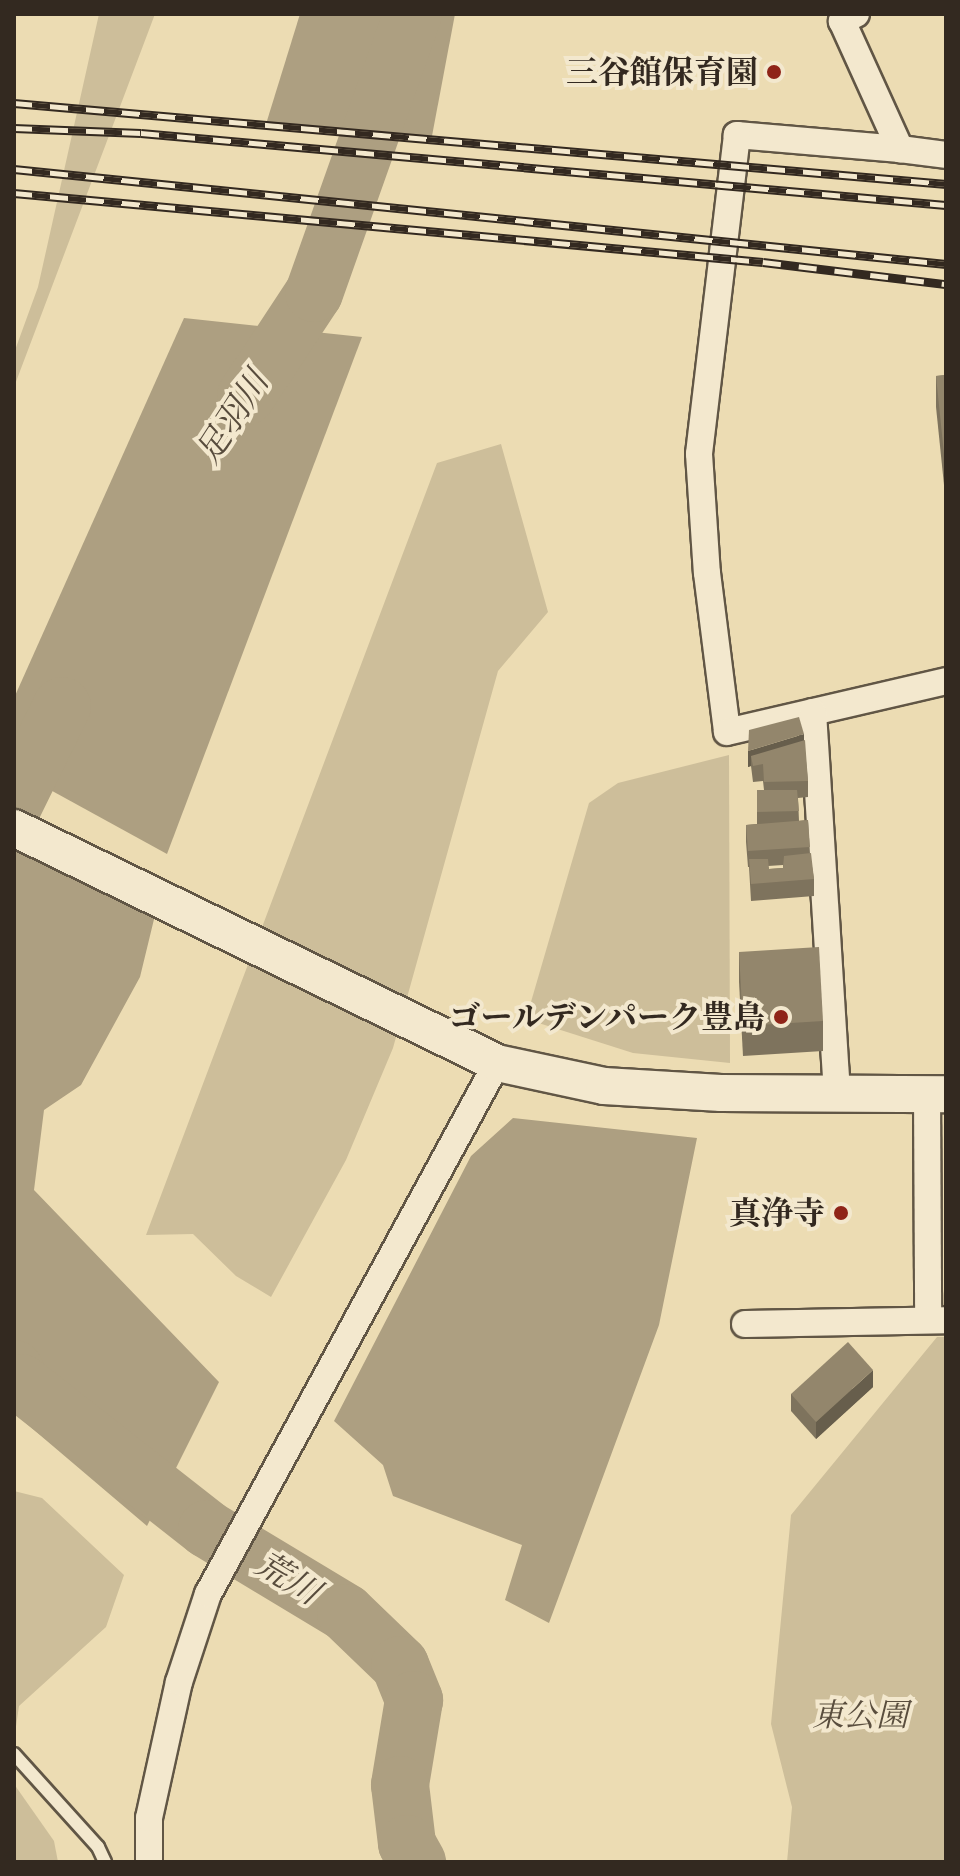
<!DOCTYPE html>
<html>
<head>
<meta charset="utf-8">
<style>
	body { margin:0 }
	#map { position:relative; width:960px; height:1876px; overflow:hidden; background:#ecdcb3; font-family:Alegreya,"Noto Serif JP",serif }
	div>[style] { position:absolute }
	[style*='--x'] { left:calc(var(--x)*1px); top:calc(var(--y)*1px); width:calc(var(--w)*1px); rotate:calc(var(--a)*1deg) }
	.green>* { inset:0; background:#cdbe9a }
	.water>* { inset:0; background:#ad9f81 }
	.river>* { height:58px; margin:-29px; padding:0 29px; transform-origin:29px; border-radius:29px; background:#ad9f81 }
	.roads { filter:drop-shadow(2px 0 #615645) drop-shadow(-2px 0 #615645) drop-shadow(0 2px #615645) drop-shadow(0 -2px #615645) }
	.lane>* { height:12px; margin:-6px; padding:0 6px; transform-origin:6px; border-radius:6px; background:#f3e8ce }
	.street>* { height:26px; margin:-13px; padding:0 13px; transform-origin:13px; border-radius:13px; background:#f3e8ce }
	.secondary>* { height:36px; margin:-18px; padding:0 18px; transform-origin:18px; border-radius:18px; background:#f3e8ce }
	.rail>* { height:9px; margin-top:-4.5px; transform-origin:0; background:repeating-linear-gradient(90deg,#f3e8ce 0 18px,#332920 0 36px); box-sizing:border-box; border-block:2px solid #332920 }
	.wall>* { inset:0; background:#7e735d }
	.shaded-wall>* { inset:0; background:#675e4c }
	.building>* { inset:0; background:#93866c }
	.dots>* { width:22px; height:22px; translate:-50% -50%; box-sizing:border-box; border:4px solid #f3e8ce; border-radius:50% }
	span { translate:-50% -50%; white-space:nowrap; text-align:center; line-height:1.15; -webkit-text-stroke:8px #f3e8ce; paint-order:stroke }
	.poi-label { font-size:32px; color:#332920; font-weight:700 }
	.right { translate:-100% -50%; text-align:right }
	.park-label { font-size:32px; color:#5a4e3e; font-style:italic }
	.water-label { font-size:34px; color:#584c3d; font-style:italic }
	.frame { position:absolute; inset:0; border:16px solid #332920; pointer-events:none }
</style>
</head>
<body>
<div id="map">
	<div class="green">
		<i style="clip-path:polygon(99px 14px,155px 14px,14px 387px,14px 353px,38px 287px)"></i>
		<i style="clip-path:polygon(501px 444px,548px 612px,498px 671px,393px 1048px,346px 1160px,271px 1297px,236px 1276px,193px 1234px,146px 1235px,437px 463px)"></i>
		<i style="clip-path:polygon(729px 755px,730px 1063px,633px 1053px,526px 1019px,589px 803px,618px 783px)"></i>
		<i style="clip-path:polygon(937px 1337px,946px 1337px,946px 1862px,787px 1862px,792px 1807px,771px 1724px,791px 1515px)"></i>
		<i style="clip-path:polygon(14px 1491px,42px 1498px,124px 1575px,106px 1627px,19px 1706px,14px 1740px)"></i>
		<i style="clip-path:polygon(14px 1784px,54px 1841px,58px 1862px,14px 1862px)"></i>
	</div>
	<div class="water">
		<i style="clip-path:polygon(300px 14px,455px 14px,432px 136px,266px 124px)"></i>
		<i style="clip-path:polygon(184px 318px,362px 337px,167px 854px,14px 770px,14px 698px)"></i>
		<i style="clip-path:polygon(14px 840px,156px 911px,140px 977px,81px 1085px,44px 1110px,34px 1190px,219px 1382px,147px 1526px,14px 1413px)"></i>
		<i style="clip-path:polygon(513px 1118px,697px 1138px,659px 1325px,549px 1623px,505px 1600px,522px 1545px,393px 1496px,383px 1465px,334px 1421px,471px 1156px)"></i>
	</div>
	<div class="river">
		<i style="--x:246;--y:396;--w:123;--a:-56.6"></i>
		<i style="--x:314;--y:293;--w:296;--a:-70.5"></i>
		<i style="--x:14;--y:804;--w:109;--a:-63.9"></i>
		<i style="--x:14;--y:1369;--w:16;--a:63"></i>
		<i style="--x:21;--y:1383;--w:236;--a:38.1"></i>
		<i style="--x:207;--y:1529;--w:162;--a:31.1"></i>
		<i style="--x:346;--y:1613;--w:75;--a:43.9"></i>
		<i style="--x:400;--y:1665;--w:38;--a:68"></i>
		<i style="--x:414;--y:1700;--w:86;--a:99.4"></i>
		<i style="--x:400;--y:1785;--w:59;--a:83.2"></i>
		<i style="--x:407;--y:1844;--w:21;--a:61"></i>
	</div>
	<div class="roads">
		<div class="lane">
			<i style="--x:14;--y:1754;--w:125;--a:47.9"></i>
			<i style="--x:98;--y:1847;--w:17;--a:65"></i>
		</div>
		<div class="street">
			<i style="--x:856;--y:14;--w:16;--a:153"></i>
			<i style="--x:842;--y:21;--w:141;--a:65.6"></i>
			<i style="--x:900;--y:149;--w:46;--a:7.4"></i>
			<i style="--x:900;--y:149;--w:164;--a:-175.1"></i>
			<i style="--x:737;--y:135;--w:321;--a:96.8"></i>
			<i style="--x:699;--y:454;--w:119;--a:86.2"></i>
			<i style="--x:707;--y:573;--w:160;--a:82.8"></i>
			<i style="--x:727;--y:732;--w:225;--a:-13.1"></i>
			<i style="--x:813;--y:712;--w:382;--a:86.4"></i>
			<i style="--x:927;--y:1094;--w:226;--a:89.7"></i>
			<i style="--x:745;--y:1324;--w:201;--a:-1.1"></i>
			<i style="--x:149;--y:1862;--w:44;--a:-90"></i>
			<i style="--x:149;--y:1818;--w:139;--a:-77.6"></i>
			<i style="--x:179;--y:1682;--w:93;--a:-71.8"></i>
			<i style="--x:208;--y:1594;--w:605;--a:-61.44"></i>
		</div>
		<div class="secondary">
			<i style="--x:14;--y:828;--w:537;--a:25.94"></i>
			<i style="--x:497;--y:1063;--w:109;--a:12.1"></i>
			<i style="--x:604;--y:1086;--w:117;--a:3.4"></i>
			<i style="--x:721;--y:1093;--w:225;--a:0.3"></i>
		</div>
	</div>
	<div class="rail">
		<i style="--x:14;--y:103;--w:936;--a:4.97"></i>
		<i style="--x:14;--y:128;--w:127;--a:2.3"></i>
		<i style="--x:141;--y:133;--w:808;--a:5.11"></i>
		<i style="--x:14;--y:169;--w:937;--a:5.82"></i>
		<i style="--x:14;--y:193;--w:752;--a:5.26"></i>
		<i style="--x:763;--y:262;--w:184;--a:6.9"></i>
	</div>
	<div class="wall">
		<i style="clip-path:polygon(946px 375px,946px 484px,944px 485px,936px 407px,936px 376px)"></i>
		<i style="clip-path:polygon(evenodd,804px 741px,808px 781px,808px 797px,798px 798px,799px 821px,808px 820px,810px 854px,814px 879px,814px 896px,751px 901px,749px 867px,748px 867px,746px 842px,746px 825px,757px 824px,757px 790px,764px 790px,763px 781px,753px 782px,751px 766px,748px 767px,748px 751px,804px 741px,783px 865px,783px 868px,769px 869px,768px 866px,783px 865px)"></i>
		<i style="clip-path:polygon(739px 952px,823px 1021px,823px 1051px,743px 1056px,739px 982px)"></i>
		<i style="clip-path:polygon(873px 1387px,816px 1439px,791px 1411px,791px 1394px)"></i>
	</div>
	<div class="shaded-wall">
		<i style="clip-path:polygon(804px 734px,804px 751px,751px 756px,751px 766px,748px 767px,748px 751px)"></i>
		<i style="clip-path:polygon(873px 1370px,873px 1387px,816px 1439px,816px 1422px)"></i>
	</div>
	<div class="building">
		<i style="clip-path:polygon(946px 375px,946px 454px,944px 454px,936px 376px)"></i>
		<i style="clip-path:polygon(799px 717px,804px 734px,748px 751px,749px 730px)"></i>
		<i style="clip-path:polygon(805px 740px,808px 781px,764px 782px,763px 764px,753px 766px,751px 756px)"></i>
		<i style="clip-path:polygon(757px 790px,797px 790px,799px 811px,757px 812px)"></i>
		<i style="clip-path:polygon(808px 820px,810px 847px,748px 851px,746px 825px)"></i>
		<i style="clip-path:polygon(811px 853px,814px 879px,751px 884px,749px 859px,768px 859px,769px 869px,783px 868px,784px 856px)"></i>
		<i style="clip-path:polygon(819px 947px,823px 1021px,743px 1026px,739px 952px)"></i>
		<i style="clip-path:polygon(848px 1342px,873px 1370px,816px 1422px,791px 1394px)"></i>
	</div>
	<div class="dots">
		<i style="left:774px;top:72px;background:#8f2418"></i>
		<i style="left:781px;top:1017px;background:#8f2418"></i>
		<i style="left:841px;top:1213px;background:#8f2418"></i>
	</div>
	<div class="poi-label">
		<span class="right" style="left:758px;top:72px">三谷館保育園</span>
		<span class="right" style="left:765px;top:1017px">ゴールデンパーク豊島</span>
		<span class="right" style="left:825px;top:1213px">真浄寺</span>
	</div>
	<div class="park-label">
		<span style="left:860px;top:1715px">東公園</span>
	</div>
	<div class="water-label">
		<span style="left:232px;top:417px;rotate:-57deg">足羽川</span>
		<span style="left:288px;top:1578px;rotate:31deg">荒川</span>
	</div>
	<div class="frame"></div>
</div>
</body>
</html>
